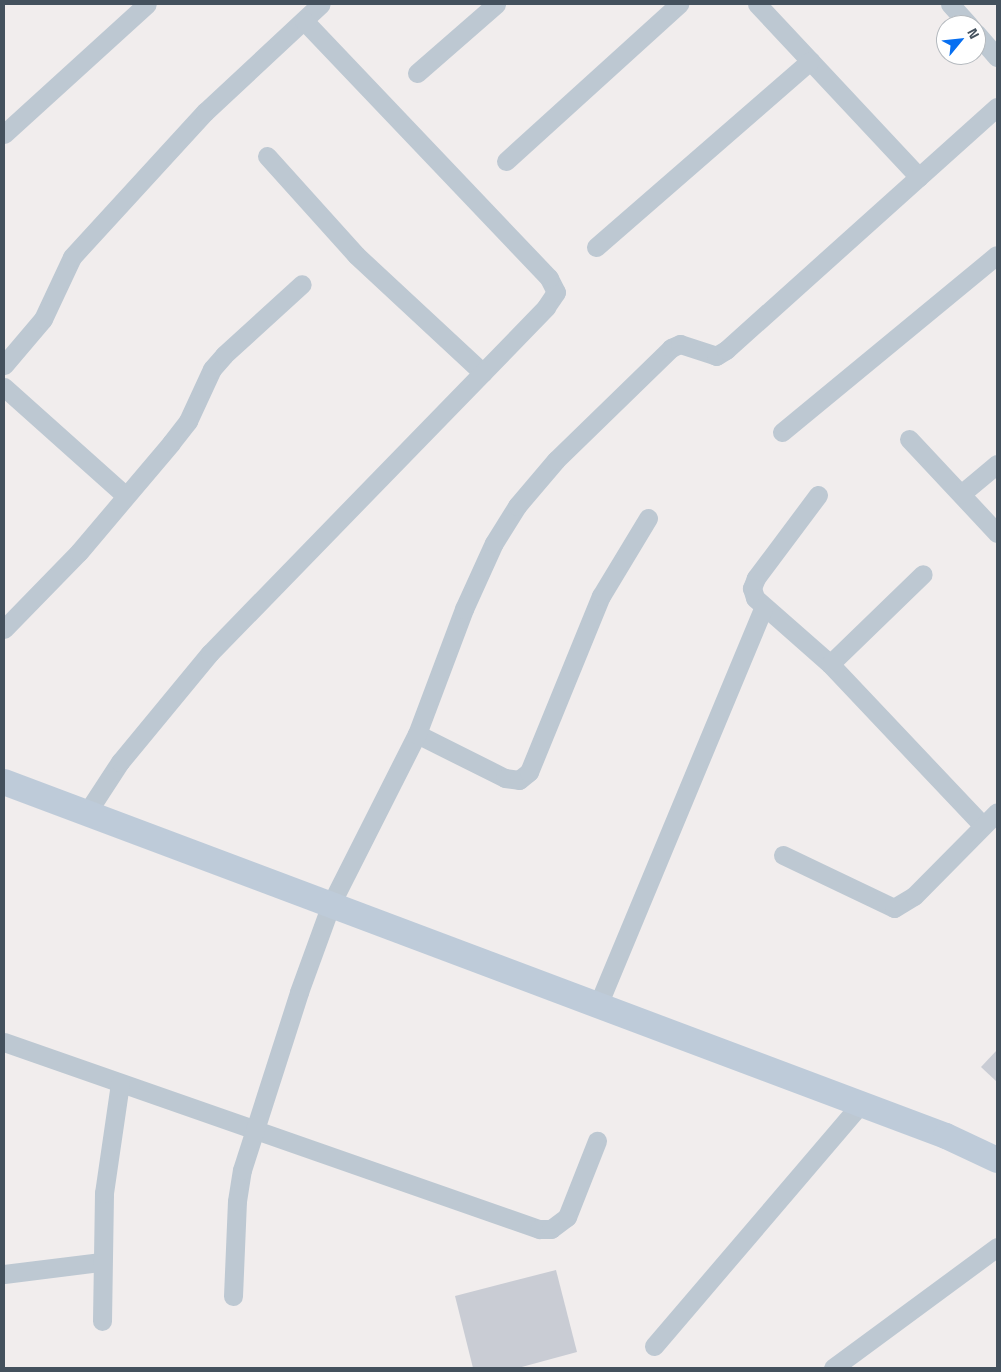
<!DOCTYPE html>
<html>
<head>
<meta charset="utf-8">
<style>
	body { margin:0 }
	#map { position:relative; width:1001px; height:1372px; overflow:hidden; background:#f1eded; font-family:"Titillium Web",sans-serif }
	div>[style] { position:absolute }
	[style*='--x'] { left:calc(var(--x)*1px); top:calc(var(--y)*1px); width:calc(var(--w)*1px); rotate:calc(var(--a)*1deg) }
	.building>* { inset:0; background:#c9ccd4 }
	.street>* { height:19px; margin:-9.5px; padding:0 9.5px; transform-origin:9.5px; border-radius:9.5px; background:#bdc8d2 }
	.secondary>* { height:26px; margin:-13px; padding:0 13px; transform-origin:13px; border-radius:13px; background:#becbd9 }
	span { translate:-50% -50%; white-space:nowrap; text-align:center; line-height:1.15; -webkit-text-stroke:4.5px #fff; paint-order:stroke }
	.frame { position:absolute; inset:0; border:5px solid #44515d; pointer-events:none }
	.north { position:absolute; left:936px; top:15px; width:50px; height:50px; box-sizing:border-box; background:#fff; border:1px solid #b4b9be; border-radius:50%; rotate:62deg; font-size:14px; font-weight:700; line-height:20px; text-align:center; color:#44515d }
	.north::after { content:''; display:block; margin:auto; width:18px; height:22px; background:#076ff1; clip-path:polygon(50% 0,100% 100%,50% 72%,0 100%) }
</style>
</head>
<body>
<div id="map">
	<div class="building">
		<i style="clip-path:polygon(997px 1050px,997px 1082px,981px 1067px)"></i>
		<i style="clip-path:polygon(556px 1270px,577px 1352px,518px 1368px,473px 1368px,455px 1296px)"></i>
	</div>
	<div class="street">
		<i style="--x:757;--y:4;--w:237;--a:46.9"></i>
		<i style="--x:950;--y:4;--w:28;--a:48"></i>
		<i style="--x:976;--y:33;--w:32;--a:49"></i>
		<i style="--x:417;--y:73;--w:105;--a:-41.1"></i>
		<i style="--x:4;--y:134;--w:193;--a:-42.3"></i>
		<i style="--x:267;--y:156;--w:133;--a:48"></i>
		<i style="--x:356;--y:255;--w:173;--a:42.9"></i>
		<i style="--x:506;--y:161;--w:234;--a:-42.2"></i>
		<i style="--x:596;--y:247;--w:284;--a:-41"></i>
		<i style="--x:4;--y:365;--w:60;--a:-49.7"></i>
		<i style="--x:43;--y:319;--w:68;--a:-64.9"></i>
		<i style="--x:72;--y:257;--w:197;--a:-47.5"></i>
		<i style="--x:205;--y:112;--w:158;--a:-43"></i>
		<i style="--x:4;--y:387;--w:162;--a:41.8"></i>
		<i style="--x:782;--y:432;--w:278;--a:-39.5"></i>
		<i style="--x:909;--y:439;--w:129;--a:46.9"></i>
		<i style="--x:961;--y:494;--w:47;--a:-39.8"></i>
		<i style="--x:818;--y:495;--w:104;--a:126.8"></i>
		<i style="--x:756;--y:578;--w:11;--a:112"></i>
		<i style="--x:752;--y:588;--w:10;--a:73"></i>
		<i style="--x:755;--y:598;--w:100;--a:41.3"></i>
		<i style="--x:830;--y:664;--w:221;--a:46.6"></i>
		<i style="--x:4;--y:629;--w:107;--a:-45.8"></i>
		<i style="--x:79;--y:552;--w:143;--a:-49.8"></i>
		<i style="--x:171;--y:443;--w:28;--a:-52"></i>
		<i style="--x:188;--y:421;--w:57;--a:-65.2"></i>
		<i style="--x:212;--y:369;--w:18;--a:-49"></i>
		<i style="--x:224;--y:355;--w:105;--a:-42.3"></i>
		<i style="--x:830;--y:664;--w:129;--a:-44.1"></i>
		<i style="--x:417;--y:734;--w:98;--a:26.6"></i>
		<i style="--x:505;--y:778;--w:14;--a:8"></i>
		<i style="--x:519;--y:780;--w:13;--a:-39"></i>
		<i style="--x:529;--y:772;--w:190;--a:-67.8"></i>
		<i style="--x:601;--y:596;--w:91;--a:-58.9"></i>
		<i style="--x:88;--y:811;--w:59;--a:-56.9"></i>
		<i style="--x:120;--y:762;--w:141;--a:-50.5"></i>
		<i style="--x:210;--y:653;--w:482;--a:-45.8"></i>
		<i style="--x:546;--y:307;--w:18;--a:-56"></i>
		<i style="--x:556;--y:292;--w:16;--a:-117"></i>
		<i style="--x:549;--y:278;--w:355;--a:-133.6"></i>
		<i style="--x:783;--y:855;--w:123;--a:25.5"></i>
		<i style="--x:894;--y:908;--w:23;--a:-31"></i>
		<i style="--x:914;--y:896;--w:118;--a:-45.3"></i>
		<i style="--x:598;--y:1005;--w:431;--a:-67.4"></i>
		<i style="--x:4;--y:1042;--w:567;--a:19.27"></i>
		<i style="--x:539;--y:1229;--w:12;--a:0"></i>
		<i style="--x:551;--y:1229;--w:20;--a:-37"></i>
		<i style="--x:567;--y:1217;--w:82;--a:-68.5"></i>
		<i style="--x:4;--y:1274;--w:98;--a:-7.1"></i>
		<i style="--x:233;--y:1296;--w:95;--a:-87.6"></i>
		<i style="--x:237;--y:1201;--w:31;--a:-81"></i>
		<i style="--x:242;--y:1170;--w:187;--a:-72.2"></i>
		<i style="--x:299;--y:992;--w:94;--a:-70"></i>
		<i style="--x:331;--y:904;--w:191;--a:-63.2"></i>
		<i style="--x:417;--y:734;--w:134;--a:-69.4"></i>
		<i style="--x:464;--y:609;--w:72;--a:-65.6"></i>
		<i style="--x:494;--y:543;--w:44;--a:-58.1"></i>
		<i style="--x:517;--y:506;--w:60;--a:-49.7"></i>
		<i style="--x:556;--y:460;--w:161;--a:-44.2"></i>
		<i style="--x:671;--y:348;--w:10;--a:-24"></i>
		<i style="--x:680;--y:344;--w:38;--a:18"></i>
		<i style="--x:716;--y:356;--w:12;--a:-31"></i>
		<i style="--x:726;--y:350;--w:364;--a:-41.9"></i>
		<i style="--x:102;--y:1321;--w:128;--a:-89.1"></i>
		<i style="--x:104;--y:1193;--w:111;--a:-81.7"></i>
		<i style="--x:654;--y:1346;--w:318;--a:-49.5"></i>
		<i style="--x:833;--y:1368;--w:204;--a:-36.4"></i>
	</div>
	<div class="secondary">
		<i style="--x:4;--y:782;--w:1006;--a:20.6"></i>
		<i style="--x:946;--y:1136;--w:56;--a:25.2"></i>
	</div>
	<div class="frame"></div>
	<div class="north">N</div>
</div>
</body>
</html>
